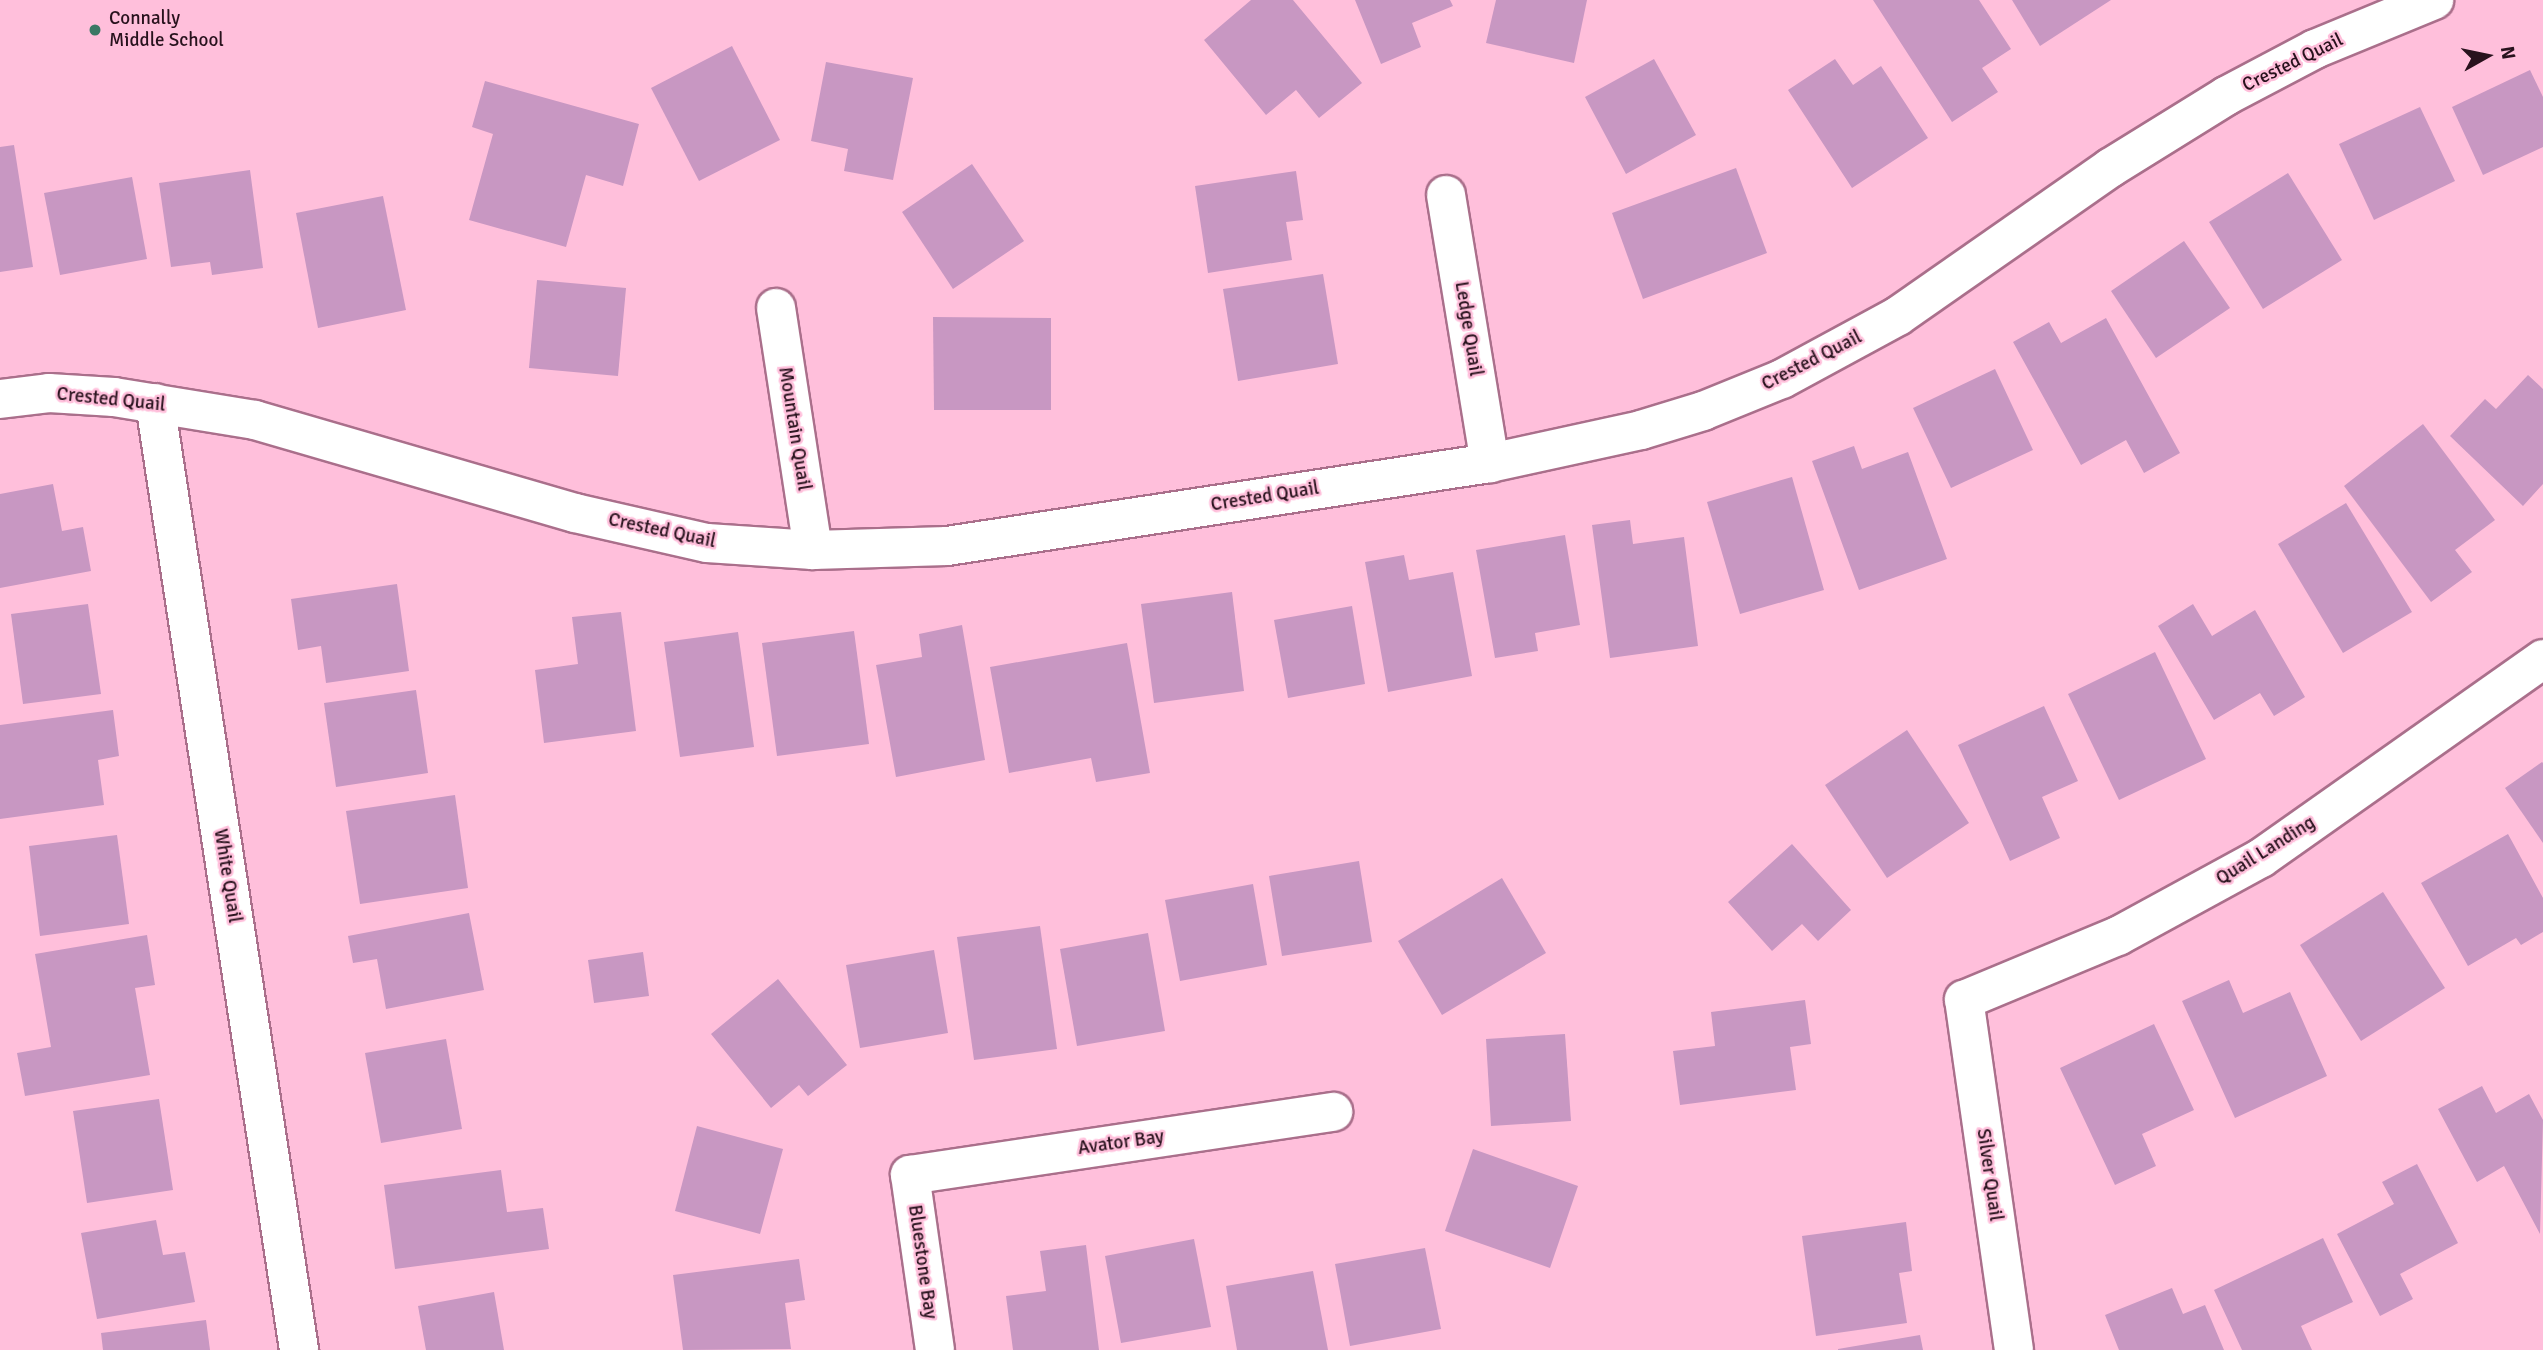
<!DOCTYPE html>
<html>
<head>
<meta charset="utf-8">
<style>
	body { margin:0 }
	#map { position:relative; width:2543px; height:1350px; overflow:hidden; background:#ffbfdb; font-family:Signika,sans-serif }
	div>[style] { position:absolute }
	[style*='--x'] { left:calc(var(--x)*1px); top:calc(var(--y)*1px); width:calc(var(--w)*1px); rotate:calc(var(--a)*1deg) }
	.building>* { inset:0; background:#c897c2 }
	.roads { filter:drop-shadow(2px 0 #aa6f8b) drop-shadow(-2px 0 #aa6f8b) drop-shadow(0 2px #aa6f8b) drop-shadow(0 -2px #aa6f8b) }
	.minor>* { height:38px; margin:-19px; padding:0 19px; transform-origin:19px; border-radius:19px; background:#fff }
	.dots>* { width:19px; height:19px; translate:-50% -50%; box-sizing:border-box; border:4px solid #ffbfdb; border-radius:50% }
	span { translate:-50% -50%; white-space:nowrap; text-align:center; line-height:1.15; -webkit-text-stroke:5px #ffbfdb; paint-order:stroke }
	.poi-label { font-size:19px; color:#28121d }
	.left { translate:0 -50%; text-align:left }
	.street-label { font-size:19px; color:#28121d }
	.north { position:absolute; left:2452px; top:21px; width:70px; height:70px; -webkit-text-stroke:5px #ffbfdb; paint-order:stroke; rotate:81deg; font-size:19px; font-weight:700; line-height:28px; text-align:center; color:#28121d }
	.north::after { content:''; display:block; margin:auto; width:24px; height:32px; background:#28121d; clip-path:polygon(50% 0,100% 100%,50% 72%,0 100%) }
</style>
</head>
<body>
<div id="map">
	<div class="building">
		<i style="clip-path:polygon(1251px 0,1293px 0,1362px 83px,1319px 118px,1296px 90px,1266px 115px,1204px 40px)"></i>
		<i style="clip-path:polygon(1355px 0,1450px 0,1453px 6px,1412px 23px,1421px 47px,1381px 64px)"></i>
		<i style="clip-path:polygon(1496px 0,1587px 0,1574px 63px,1486px 43px)"></i>
		<i style="clip-path:polygon(1873px 0,1979px 0,2011px 49px,1982px 68px,1998px 92px,1952px 122px)"></i>
		<i style="clip-path:polygon(2012px 0,2111px 0,2040px 46px)"></i>
		<i style="clip-path:polygon(732px 46px,780px 140px,699px 181px,651px 88px)"></i>
		<i style="clip-path:polygon(1654px 59px,1696px 135px,1626px 174px,1585px 97px)"></i>
		<i style="clip-path:polygon(1835px 59px,1853px 85px,1881px 66px,1928px 138px,1852px 188px,1788px 90px)"></i>
		<i style="clip-path:polygon(826px 62px,913px 78px,893px 180px,844px 171px,848px 149px,811px 141px)"></i>
		<i style="clip-path:polygon(2530px 70px,2543px 97px,2543px 147px,2483px 175px,2452px 107px)"></i>
		<i style="clip-path:polygon(485px 81px,639px 124px,623px 186px,586px 175px,566px 247px,469px 220px,493px 134px,472px 127px)"></i>
		<i style="clip-path:polygon(2420px 107px,2455px 181px,2374px 220px,2339px 144px)"></i>
		<i style="clip-path:polygon(14px 145px,33px 267px,0 272px,0 147px)"></i>
		<i style="clip-path:polygon(972px 164px,1024px 241px,953px 289px,902px 212px)"></i>
		<i style="clip-path:polygon(1736px 168px,1767px 253px,1643px 299px,1612px 213px)"></i>
		<i style="clip-path:polygon(250px 170px,263px 268px,212px 275px,210px 262px,171px 267px,159px 183px)"></i>
		<i style="clip-path:polygon(1296px 171px,1303px 220px,1286px 222px,1292px 260px,1208px 273px,1195px 186px)"></i>
		<i style="clip-path:polygon(2288px 173px,2342px 260px,2263px 309px,2209px 222px)"></i>
		<i style="clip-path:polygon(132px 177px,147px 259px,60px 275px,44px 193px)"></i>
		<i style="clip-path:polygon(383px 196px,406px 310px,318px 328px,296px 213px)"></i>
		<i style="clip-path:polygon(2184px 241px,2230px 308px,2156px 358px,2111px 291px)"></i>
		<i style="clip-path:polygon(1323px 274px,1338px 364px,1238px 381px,1223px 289px)"></i>
		<i style="clip-path:polygon(537px 280px,626px 288px,618px 376px,529px 368px)"></i>
		<i style="clip-path:polygon(933px 317px,1051px 318px,1051px 410px,934px 410px)"></i>
		<i style="clip-path:polygon(2106px 318px,2180px 453px,2144px 473px,2126px 440px,2081px 465px,2013px 342px,2049px 322px,2061px 343px)"></i>
		<i style="clip-path:polygon(1995px 369px,2033px 450px,1951px 488px,1913px 408px)"></i>
		<i style="clip-path:polygon(2528px 375px,2543px 389px,2543px 484px,2523px 506px,2450px 436px,2485px 399px,2496px 409px)"></i>
		<i style="clip-path:polygon(2423px 424px,2495px 520px,2455px 550px,2472px 572px,2431px 602px,2344px 486px)"></i>
		<i style="clip-path:polygon(1854px 446px,1862px 469px,1908px 452px,1947px 559px,1859px 590px,1812px 461px)"></i>
		<i style="clip-path:polygon(1792px 477px,1824px 590px,1740px 614px,1707px 502px)"></i>
		<i style="clip-path:polygon(53px 484px,62px 531px,83px 527px,91px 571px,0 588px,0 494px)"></i>
		<i style="clip-path:polygon(2346px 503px,2412px 612px,2343px 653px,2278px 544px)"></i>
		<i style="clip-path:polygon(1630px 520px,1633px 544px,1684px 537px,1698px 646px,1610px 658px,1592px 525px)"></i>
		<i style="clip-path:polygon(1565px 535px,1580px 625px,1535px 633px,1538px 651px,1495px 658px,1476px 550px)"></i>
		<i style="clip-path:polygon(1404px 555px,1409px 580px,1453px 572px,1472px 676px,1388px 692px,1365px 562px)"></i>
		<i style="clip-path:polygon(397px 584px,409px 671px,326px 683px,321px 646px,298px 650px,291px 599px)"></i>
		<i style="clip-path:polygon(1232px 592px,1244px 691px,1154px 703px,1141px 604px)"></i>
		<i style="clip-path:polygon(88px 604px,101px 694px,23px 704px,11px 614px)"></i>
		<i style="clip-path:polygon(2193px 604px,2212px 636px,2255px 610px,2305px 697px,2274px 716px,2260px 693px,2214px 720px,2158px 626px)"></i>
		<i style="clip-path:polygon(1352px 606px,1365px 684px,1288px 698px,1274px 620px)"></i>
		<i style="clip-path:polygon(621px 612px,636px 731px,544px 743px,535px 670px,578px 664px,572px 617px)"></i>
		<i style="clip-path:polygon(962px 625px,985px 760px,896px 777px,876px 665px,922px 657px,919px 634px)"></i>
		<i style="clip-path:polygon(854px 631px,869px 744px,777px 756px,762px 643px)"></i>
		<i style="clip-path:polygon(738px 632px,754px 747px,680px 757px,664px 642px)"></i>
		<i style="clip-path:polygon(1127px 643px,1150px 773px,1096px 782px,1091px 758px,1009px 773px,990px 667px)"></i>
		<i style="clip-path:polygon(2155px 652px,2206px 759px,2119px 800px,2068px 694px)"></i>
		<i style="clip-path:polygon(416px 690px,428px 773px,336px 787px,324px 703px)"></i>
		<i style="clip-path:polygon(2044px 706px,2078px 781px,2042px 797px,2060px 838px,2010px 861px,1958px 745px)"></i>
		<i style="clip-path:polygon(113px 710px,119px 756px,98px 760px,104px 805px,0 819px,0 725px)"></i>
		<i style="clip-path:polygon(1907px 730px,1969px 823px,1887px 878px,1825px 785px)"></i>
		<i style="clip-path:polygon(2542px 762px,2543px 763px,2543px 843px,2505px 788px)"></i>
		<i style="clip-path:polygon(455px 795px,468px 888px,360px 904px,346px 811px)"></i>
		<i style="clip-path:polygon(2508px 834px,2543px 898px,2543px 932px,2521px 945px,2516px 938px,2468px 966px,2421px 883px)"></i>
		<i style="clip-path:polygon(117px 835px,129px 924px,40px 936px,29px 846px)"></i>
		<i style="clip-path:polygon(1792px 844px,1851px 910px,1818px 941px,1802px 924px,1772px 951px,1728px 902px)"></i>
		<i style="clip-path:polygon(1359px 861px,1372px 942px,1282px 956px,1269px 876px)"></i>
		<i style="clip-path:polygon(1502px 878px,1546px 953px,1442px 1015px,1398px 941px)"></i>
		<i style="clip-path:polygon(1253px 884px,1267px 965px,1180px 981px,1165px 900px)"></i>
		<i style="clip-path:polygon(2383px 892px,2445px 988px,2361px 1041px,2300px 945px)"></i>
		<i style="clip-path:polygon(469px 913px,484px 990px,386px 1009px,377px 959px,353px 963px,348px 936px)"></i>
		<i style="clip-path:polygon(1040px 926px,1057px 1049px,974px 1060px,957px 937px)"></i>
		<i style="clip-path:polygon(1148px 933px,1165px 1031px,1077px 1046px,1060px 949px)"></i>
		<i style="clip-path:polygon(147px 935px,155px 985px,135px 988px,150px 1075px,25px 1096px,17px 1053px,51px 1047px,35px 954px)"></i>
		<i style="clip-path:polygon(934px 950px,948px 1033px,860px 1048px,846px 965px)"></i>
		<i style="clip-path:polygon(643px 952px,649px 996px,594px 1003px,588px 960px)"></i>
		<i style="clip-path:polygon(778px 979px,847px 1065px,808px 1096px,799px 1085px,771px 1108px,711px 1034px)"></i>
		<i style="clip-path:polygon(2229px 980px,2243px 1013px,2290px 992px,2327px 1076px,2235px 1118px,2182px 1001px)"></i>
		<i style="clip-path:polygon(1805px 1000px,1811px 1044px,1790px 1047px,1796px 1090px,1680px 1105px,1673px 1051px,1715px 1046px,1711px 1012px)"></i>
		<i style="clip-path:polygon(2154px 1024px,2194px 1110px,2142px 1134px,2156px 1166px,2115px 1185px,2060px 1068px)"></i>
		<i style="clip-path:polygon(1565px 1034px,1571px 1121px,1491px 1126px,1486px 1039px)"></i>
		<i style="clip-path:polygon(446px 1039px,462px 1129px,381px 1143px,365px 1053px)"></i>
		<i style="clip-path:polygon(2482px 1086px,2496px 1113px,2529px 1094px,2543px 1120px,2540px 1234px,2504px 1166px,2477px 1182px,2438px 1109px)"></i>
		<i style="clip-path:polygon(159px 1099px,173px 1190px,87px 1203px,73px 1111px)"></i>
		<i style="clip-path:polygon(697px 1126px,783px 1149px,760px 1234px,675px 1211px)"></i>
		<i style="clip-path:polygon(1473px 1149px,1578px 1186px,1550px 1268px,1445px 1231px)"></i>
		<i style="clip-path:polygon(2417px 1164px,2458px 1243px,2400px 1274px,2413px 1299px,2380px 1316px,2337px 1234px,2394px 1204px,2382px 1182px)"></i>
		<i style="clip-path:polygon(501px 1170px,507px 1212px,543px 1208px,549px 1249px,395px 1269px,384px 1185px)"></i>
		<i style="clip-path:polygon(156px 1220px,163px 1255px,185px 1252px,195px 1302px,97px 1319px,81px 1233px)"></i>
		<i style="clip-path:polygon(1906px 1222px,1912px 1271px,1899px 1273px,1907px 1323px,1816px 1336px,1802px 1236px)"></i>
		<i style="clip-path:polygon(2323px 1238px,2353px 1302px,2301px 1326px,2312px 1350px,2242px 1350px,2214px 1290px)"></i>
		<i style="clip-path:polygon(1194px 1239px,1211px 1327px,1121px 1343px,1105px 1256px)"></i>
		<i style="clip-path:polygon(1086px 1245px,1099px 1350px,1013px 1350px,1006px 1296px,1046px 1291px,1040px 1251px)"></i>
		<i style="clip-path:polygon(1425px 1248px,1441px 1329px,1350px 1346px,1335px 1264px)"></i>
		<i style="clip-path:polygon(799px 1259px,805px 1300px,785px 1303px,791px 1349px,683px 1350px,673px 1275px)"></i>
		<i style="clip-path:polygon(1313px 1271px,1328px 1350px,1237px 1350px,1226px 1286px)"></i>
		<i style="clip-path:polygon(2172px 1288px,2183px 1314px,2205px 1305px,2224px 1350px,2119px 1350px,2105px 1315px)"></i>
		<i style="clip-path:polygon(494px 1292px,504px 1350px,426px 1350px,418px 1306px)"></i>
		<i style="clip-path:polygon(206px 1320px,210px 1350px,103px 1350px,101px 1333px)"></i>
		<i style="clip-path:polygon(1920px 1335px,1923px 1350px,1838px 1350px,1838px 1349px)"></i>
	</div>
	<div class="roads">
		<div class="minor">
			<i style="--x:1446;--y:195;--w:272;--a:80.7"></i>
			<i style="--x:776;--y:308;--w:245;--a:81.3"></i>
			<i style="--x:0;--y:399;--w:49;--a:-7"></i>
			<i style="--x:49;--y:393;--w:65;--a:3.5"></i>
			<i style="--x:114;--y:397;--w:143;--a:9.3"></i>
			<i style="--x:255;--y:420;--w:333;--a:16.2"></i>
			<i style="--x:575;--y:513;--w:135;--a:12.8"></i>
			<i style="--x:707;--y:543;--w:106;--a:3.8"></i>
			<i style="--x:813;--y:550;--w:134;--a:-1.7"></i>
			<i style="--x:947;--y:546;--w:549;--a:-8.69"></i>
			<i style="--x:1490;--y:463;--w:155;--a:-12.3"></i>
			<i style="--x:1641;--y:430;--w:65;--a:-17"></i>
			<i style="--x:1703;--y:411;--w:85;--a:-22.1"></i>
			<i style="--x:1782;--y:379;--w:132;--a:-28.5"></i>
			<i style="--x:1898;--y:316;--w:259;--a:-34.9"></i>
			<i style="--x:2110;--y:168;--w:137;--a:-31.8"></i>
			<i style="--x:2226;--y:96;--w:101;--a:-27.8"></i>
			<i style="--x:2315;--y:49;--w:129;--a:-22.4"></i>
			<i style="--x:155;--y:403;--w:958;--a:81.35"></i>
			<i style="--x:935;--y:1350;--w:177;--a:-98.1"></i>
			<i style="--x:910;--y:1175;--w:428;--a:-8.5"></i>
			<i style="--x:2014;--y:1350;--w:354;--a:-98.1"></i>
			<i style="--x:1964;--y:1000;--w:167;--a:-22.6"></i>
			<i style="--x:2118;--y:936;--w:163;--a:-28.6"></i>
			<i style="--x:2261;--y:858;--w:345;--a:-35.2"></i>
		</div>
	</div>
	<div class="dots">
		<i style="left:95px;top:30px;background:#3a7864"></i>
	</div>
	<div class="poi-label">
		<span class="left" style="left:109px;top:30px">Connally<br>Middle School</span>
	</div>
	<div class="street-label">
		<span style="left:2293px;top:63px;rotate:-26deg">Crested Quail</span>
		<span style="left:1468px;top:329px;rotate:81deg">Ledge Quail</span>
		<span style="left:1812px;top:361px;rotate:-27deg">Crested Quail</span>
		<span style="left:111px;top:400px;rotate:6deg">Crested Quail</span>
		<span style="left:794px;top:429px;rotate:81deg">Mountain Quail</span>
		<span style="left:1265px;top:497px;rotate:-9deg">Crested Quail</span>
		<span style="left:662px;top:531px;rotate:12deg">Crested Quail</span>
		<span style="left:2266px;top:851px;rotate:-32deg">Quail Landing</span>
		<span style="left:227px;top:876px;rotate:81deg">White Quail</span>
		<span style="left:1121px;top:1143px;rotate:-8deg">Avator Bay</span>
		<span style="left:1989px;top:1175px;rotate:82deg">Silver Quail</span>
		<span style="left:922px;top:1262px;rotate:82deg">Bluestone Bay</span>
	</div>
	<div class="north">N</div>
</div>
</body>
</html>
